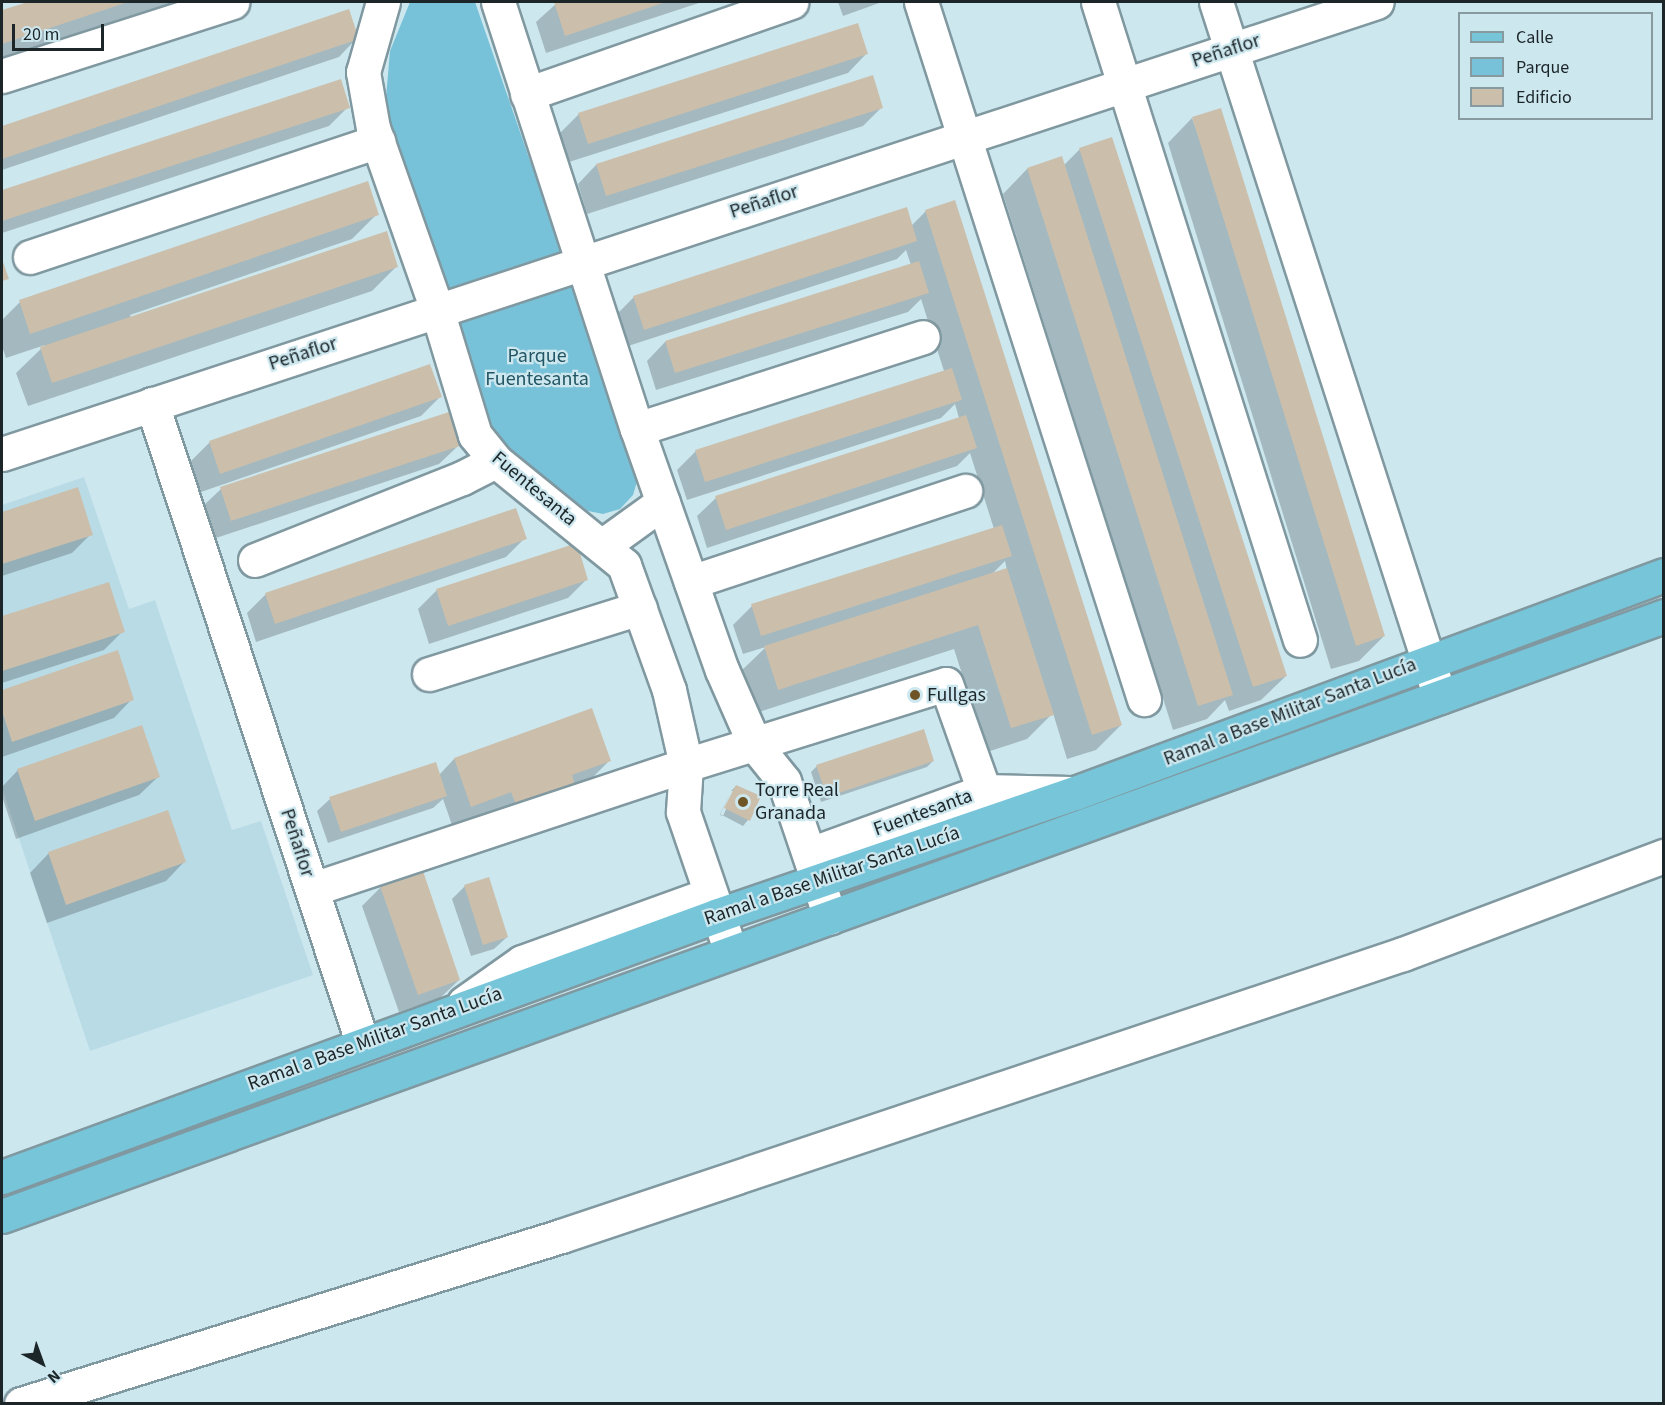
<!DOCTYPE html>
<html>
<head>
<meta charset="utf-8">
<style>
	body { margin:0 }
	#map { position:relative; width:1665px; height:1405px; overflow:hidden; background:#cde7ef; font-family:"Source Sans 3",sans-serif }
	div>[style] { position:absolute }
	[style*='--x'] { left:calc(var(--x)*1px); top:calc(var(--y)*1px); width:calc(var(--w)*1px); rotate:calc(var(--a)*1deg) }
	.built>* { inset:0; background:#b9dbe6 }
	.green>* { inset:0; background:#78c2d9 }
	.shadow>* { inset:0; background:#0003 }
	.building>* { inset:0; background:#cbbfac }
	.roads { filter:drop-shadow(2px 0 #8098a0) drop-shadow(-2px 0 #8098a0) drop-shadow(0 2px #8098a0) drop-shadow(0 -2px #8098a0) }
	.minor>* { height:33px; margin:-16.5px; padding:0 16.5px; transform-origin:16.5px; border-radius:16.5px; background:#fff }
	.major>* { height:33px; margin:-16.5px; padding:0 16.5px; transform-origin:16.5px; border-radius:16.5px; background:#77c5d9 }
	.dots>* { width:16px; height:16px; translate:-50% -50%; box-sizing:border-box; border:3px solid #cde7ef; border-radius:50% }
	span { translate:-50% -50%; white-space:nowrap; text-align:center; line-height:1.15; -webkit-text-stroke:4.5px #cde7ef; paint-order:stroke }
	.street-label { font-size:20px; color:#1c2629 }
	.park-label { font-size:20px; color:#235665 }
	.poi-label { font-size:20px; color:#1c2629 }
	.left { translate:0 -50%; text-align:left }
	.frame { position:absolute; inset:0; border:3px solid #1c2629; pointer-events:none }
	.legend { position:absolute; left:1458px; top:12px; width:195px; height:108px; box-sizing:border-box; background:#cde7ef; border:2px solid #869aa0; margin:0; padding:8px 10px; list-style:none; font-size:18px; color:#1c2629 }
	.legend li { display:flex; align-items:center; gap:12px; height:30px }
	.legend b { width:30px; border:2px solid #869aa0 }
	.north { position:absolute; left:12px; top:1333px; width:60px; height:60px; -webkit-text-stroke:4px #cde7ef; paint-order:stroke; rotate:139deg; font-size:16px; font-weight:700; line-height:24px; text-align:center; color:#1c2629 }
	.north::after { content:''; display:block; margin:auto; width:21px; height:27px; background:#1c2629; clip-path:polygon(50% 0,100% 100%,50% 72%,0 100%) }
	.scale { position:absolute; left:12px; top:24px; width:92px; height:27px; box-sizing:border-box; border:3px solid #1c2629; border-top:0; padding-left:8px; font-size:18px; line-height:21px; white-space:nowrap; color:#1c2629; -webkit-text-stroke:4px #cde7ef; paint-order:stroke }
</style>
</head>
<body>
<div id="map">
	<div class="built">
		<i style="clip-path:polygon(84px 477px,129px 609px,155px 600px,232px 830px,261px 821px,313px 975px,90px 1051px,2px 788px,2px 505px)"></i>
	</div>
	<div class="green">
		<i style="clip-path:polygon(410px 2px,475px 2px,639px 475px,633px 495px,620px 509px,603px 514px,588px 511px,516px 457px,490px 425px,385px 109px,390px 51px)"></i>
	</div>
	<div class="shadow">
		<i style="clip-path:polygon(33px 2px,175px 2px,2px 60px,2px 12px)"></i>
		<i style="clip-path:polygon(558px 2px,702px 2px,546px 53px,536px 22px)"></i>
		<i style="clip-path:polygon(838px 2px,882px 2px,843px 16px)"></i>
		<i style="clip-path:polygon(348px 11px,357px 38px,339px 57px,2px 170px,2px 128px)"></i>
		<i style="clip-path:polygon(866px 54px,848px 73px,569px 162px,560px 133px,579px 114px)"></i>
		<i style="clip-path:polygon(340px 81px,348px 107px,329px 126px,2px 233px,2px 191px)"></i>
		<i style="clip-path:polygon(881px 108px,863px 126px,587px 214px,578px 184px,596px 165px)"></i>
		<i style="clip-path:polygon(1192px 118px,1384px 636px,1359px 661px,1331px 669px,1168px 143px)"></i>
		<i style="clip-path:polygon(1111px 139px,1286px 676px,1261px 700px,1229px 711px,1225px 700px,1207px 719px,1173px 730px,1003px 194px,1027px 169px,1064px 165px,1079px 150px)"></i>
		<i style="clip-path:polygon(evenodd,926px 211px,1121px 725px,1096px 750px,1067px 759px,1053px 713px,1027px 739px,987px 752px,954px 649px,753px 714px,740px 672px,766px 647px,743px 654px,733px 625px,752px 606px,994px 529px,970px 453px,957px 466px,707px 548px,697px 516px,716px 498px,959px 418px,955px 404px,941px 418px,687px 500px,677px 470px,696px 451px,944px 371px,921px 299px,908px 312px,656px 390px,647px 361px,665px 342px,911px 265px,906px 250px,897px 259px,625px 347px,615px 316px,634px 297px,911px 226px,926px 211px,1005px 561px,1007px 570px,991px 575px,1005px 561px)"></i>
		<i style="clip-path:polygon(377px 214px,352px 239px,130px 315px,131px 318px,397px 266px,372px 291px,28px 406px,16px 373px,45px 345px,6px 358px,2px 346px,2px 320px,20px 302px)"></i>
		<i style="clip-path:polygon(440px 397px,421px 416px,201px 492px,191px 461px,210px 442px)"></i>
		<i style="clip-path:polygon(458px 446px,439px 464px,213px 539px,202px 507px,221px 489px)"></i>
		<i style="clip-path:polygon(77px 489px,91px 534px,72px 553px,2px 576px,2px 513px)"></i>
		<i style="clip-path:polygon(525px 538px,506px 557px,256px 642px,247px 613px,266px 594px)"></i>
		<i style="clip-path:polygon(587px 579px,568px 598px,429px 644px,418px 609px,437px 590px)"></i>
		<i style="clip-path:polygon(108px 584px,123px 631px,104px 650px,2px 683px,2px 618px)"></i>
		<i style="clip-path:polygon(117px 652px,132px 699px,114px 718px,2px 757px,2px 692px)"></i>
		<i style="clip-path:polygon(454px 759px,609px 761px,590px 780px,498px 825px,493px 810px,452px 825px,443px 799px,433px 808px,328px 843px,317px 811px,330px 799px,439px 775px)"></i>
		<i style="clip-path:polygon(933px 761px,927px 767px,821px 802px,811px 772px,817px 766px)"></i>
		<i style="clip-path:polygon(18px 770px,158px 777px,139px 795px,16px 839px,2px 796px,2px 787px)"></i>
		<i style="clip-path:polygon(736px 786px,748px 820px,743px 826px,720px 814px,731px 792px,720px 815px,723px 816px,734px 791px,731px 791px)"></i>
		<i style="clip-path:polygon(167px 811px,184px 862px,166px 881px,47px 923px,30px 873px,48px 854px)"></i>
		<i style="clip-path:polygon(465px 886px,507px 937px,494px 949px,471px 956px,452px 899px)"></i>
		<i style="clip-path:polygon(381px 887px,459px 980px,440px 998px,399px 1012px,362px 906px)"></i>
	</div>
	<div class="building">
		<i style="clip-path:polygon(28px 2px,128px 2px,2px 44px,2px 10px)"></i>
		<i style="clip-path:polygon(554px 2px,666px 2px,565px 36px)"></i>
		<i style="clip-path:polygon(349px 9px,359px 39px,2px 159px,2px 126px)"></i>
		<i style="clip-path:polygon(858px 23px,868px 54px,588px 144px,578px 113px)"></i>
		<i style="clip-path:polygon(873px 75px,883px 108px,606px 196px,596px 164px)"></i>
		<i style="clip-path:polygon(341px 79px,350px 108px,2px 221px,2px 190px)"></i>
		<i style="clip-path:polygon(1221px 108px,1385px 636px,1356px 646px,1192px 117px)"></i>
		<i style="clip-path:polygon(1112px 137px,1287px 676px,1253px 687px,1079px 148px)"></i>
		<i style="clip-path:polygon(1062px 156px,1233px 695px,1198px 706px,1027px 168px)"></i>
		<i style="clip-path:polygon(368px 181px,379px 215px,30px 334px,19px 300px)"></i>
		<i style="clip-path:polygon(955px 200px,1122px 725px,1092px 735px,925px 210px)"></i>
		<i style="clip-path:polygon(907px 207px,917px 241px,644px 330px,633px 296px)"></i>
		<i style="clip-path:polygon(387px 231px,398px 267px,52px 383px,40px 347px)"></i>
		<i style="clip-path:polygon(2px 259px,9px 279px,2px 281px)"></i>
		<i style="clip-path:polygon(919px 261px,929px 293px,675px 373px,665px 341px)"></i>
		<i style="clip-path:polygon(430px 364px,442px 397px,220px 474px,209px 441px)"></i>
		<i style="clip-path:polygon(952px 368px,962px 400px,705px 482px,695px 450px)"></i>
		<i style="clip-path:polygon(449px 412px,460px 446px,231px 521px,220px 487px)"></i>
		<i style="clip-path:polygon(966px 415px,977px 448px,726px 530px,715px 496px)"></i>
		<i style="clip-path:polygon(78px 487px,93px 535px,2px 564px,2px 512px)"></i>
		<i style="clip-path:polygon(516px 508px,527px 539px,275px 624px,265px 593px)"></i>
		<i style="clip-path:polygon(1002px 525px,1012px 556px,761px 636px,751px 604px)"></i>
		<i style="clip-path:polygon(577px 543px,588px 580px,448px 626px,436px 589px)"></i>
		<i style="clip-path:polygon(1007px 568px,1054px 715px,1011px 728px,978px 625px,778px 690px,764px 646px)"></i>
		<i style="clip-path:polygon(109px 582px,125px 632px,2px 671px,2px 616px)"></i>
		<i style="clip-path:polygon(118px 650px,134px 700px,12px 742px,2px 711px,2px 690px)"></i>
		<i style="clip-path:polygon(592px 708px,611px 761px,572px 775px,575px 786px,517px 807px,511px 792px,471px 807px,454px 758px)"></i>
		<i style="clip-path:polygon(142px 725px,160px 777px,35px 821px,17px 769px)"></i>
		<i style="clip-path:polygon(924px 729px,934px 761px,827px 797px,816px 765px)"></i>
		<i style="clip-path:polygon(436px 762px,447px 796px,341px 832px,329px 797px)"></i>
		<i style="clip-path:polygon(736px 785px,761px 796px,750px 821px,724px 808px)"></i>
		<i style="clip-path:polygon(168px 810px,186px 862px,66px 905px,48px 852px)"></i>
		<i style="clip-path:polygon(423px 871px,460px 980px,418px 995px,380px 886px)"></i>
		<i style="clip-path:polygon(489px 877px,508px 937px,483px 945px,464px 885px)"></i>
	</div>
	<div class="roads">
		<div class="minor">
			<i style="--x:383;--y:2;--w:73;--a:105.9"></i>
			<i style="--x:363;--y:72;--w:57;--a:79.9"></i>
			<i style="--x:373;--y:128;--w:193;--a:70.6"></i>
			<i style="--x:437;--y:310;--w:131;--a:73.1"></i>
			<i style="--x:475;--y:435;--w:33;--a:51"></i>
			<i style="--x:496;--y:461;--w:165;--a:39.1"></i>
			<i style="--x:624;--y:565;--w:133;--a:70.2"></i>
			<i style="--x:669;--y:690;--w:77;--a:77.2"></i>
			<i style="--x:686;--y:765;--w:47;--a:93.7"></i>
			<i style="--x:683;--y:812;--w:148;--a:71.1"></i>
			<i style="--x:498;--y:2;--w:449;--a:72"></i>
			<i style="--x:637;--y:429;--w:256;--a:70.6"></i>
			<i style="--x:722;--y:670;--w:82;--a:66.3"></i>
			<i style="--x:755;--y:745;--w:46;--a:51.1"></i>
			<i style="--x:784;--y:781;--w:144;--a:71.3"></i>
			<i style="--x:921;--y:2;--w:732;--a:72.26"></i>
			<i style="--x:1098;--y:2;--w:669;--a:72.43"></i>
			<i style="--x:1216;--y:2;--w:730;--a:72.14"></i>
			<i style="--x:2;--y:76;--w:242;--a:-17.8"></i>
			<i style="--x:527;--y:94;--w:280;--a:-19.2"></i>
			<i style="--x:30;--y:257;--w:367;--a:-18.4"></i>
			<i style="--x:152;--y:404;--w:672;--a:71.78"></i>
			<i style="--x:637;--y:429;--w:300;--a:-17.8"></i>
			<i style="--x:2;--y:454;--w:1447;--a:-18.2"></i>
			<i style="--x:602;--y:546;--w:75;--a:-35.8"></i>
			<i style="--x:255;--y:560;--w:223;--a:-21.6"></i>
			<i style="--x:462;--y:478;--w:38;--a:-27"></i>
			<i style="--x:691;--y:582;--w:289;--a:-18.4"></i>
			<i style="--x:429;--y:674;--w:221;--a:-17.4"></i>
			<i style="--x:810;--y:854;--w:185;--a:-19.9"></i>
			<i style="--x:984;--y:791;--w:86;--a:1.3"></i>
			<i style="--x:313;--y:889;--w:393;--a:-18.4"></i>
			<i style="--x:686;--y:765;--w:272;--a:-17.3"></i>
			<i style="--x:946;--y:684;--w:114;--a:70.4"></i>
			<i style="--x:464;--y:1003;--w:71;--a:-35.3"></i>
			<i style="--x:522;--y:962;--w:200;--a:-19.9"></i>
			<i style="--x:21;--y:1404;--w:566;--a:-17.28"></i>
			<i style="--x:561;--y:1236;--w:888;--a:-18.52"></i>
			<i style="--x:1403;--y:954;--w:279;--a:-20.6"></i>
		</div>
		<div class="major">
			<i style="--x:2;--y:1177;--w:762;--a:-20.1"></i>
			<i style="--x:718;--y:915;--w:377;--a:-18.9"></i>
			<i style="--x:1075;--y:793;--w:628;--a:-20.31"></i>
			<i style="--x:2;--y:1216;--w:1767;--a:-19.85"></i>
		</div>
	</div>
	<div class="dots">
		<i style="left:915px;top:695px;background:#6f5426"></i>
		<i style="left:743px;top:802px;background:#6f5426"></i>
	</div>
	<div class="street-label">
		<span style="left:1226px;top:51px;rotate:-18deg">Peñaflor</span>
		<span style="left:764px;top:202px;rotate:-18deg">Peñaflor</span>
		<span style="left:303px;top:354px;rotate:-18deg">Peñaflor</span>
		<span style="left:534px;top:489px;rotate:40deg">Fuentesanta</span>
		<span style="left:1290px;top:712px;rotate:-21deg">Ramal a Base Militar Santa Lucía</span>
		<span style="left:923px;top:813px;rotate:-20deg">Fuentesanta</span>
		<span style="left:297px;top:843px;rotate:72deg">Peñaflor</span>
		<span style="left:832px;top:876px;rotate:-19deg">Ramal a Base Militar Santa Lucía</span>
		<span style="left:375px;top:1039px;rotate:-20deg">Ramal a Base Militar Santa Lucía</span>
	</div>
	<div class="park-label">
		<span style="left:537px;top:368px">Parque<br>Fuentesanta</span>
	</div>
	<div class="poi-label">
		<span class="left" style="left:927px;top:695px">Fullgas</span>
		<span class="left" style="left:755px;top:802px">Torre Real<br>Granada</span>
	</div>
	<div class="frame"></div>
	<ul class="legend">
	<li><b style="height:8px;background:#77c5d9"></b>Calle</li>
	<li><b style="height:16px;background:#78c2d9"></b>Parque</li>
	<li><b style="height:16px;background:#cbbfac"></b>Edificio</li>
	</ul>
	<div class="north">N</div>
	<div class="scale">20 m</div>
</div>
</body>
</html>
